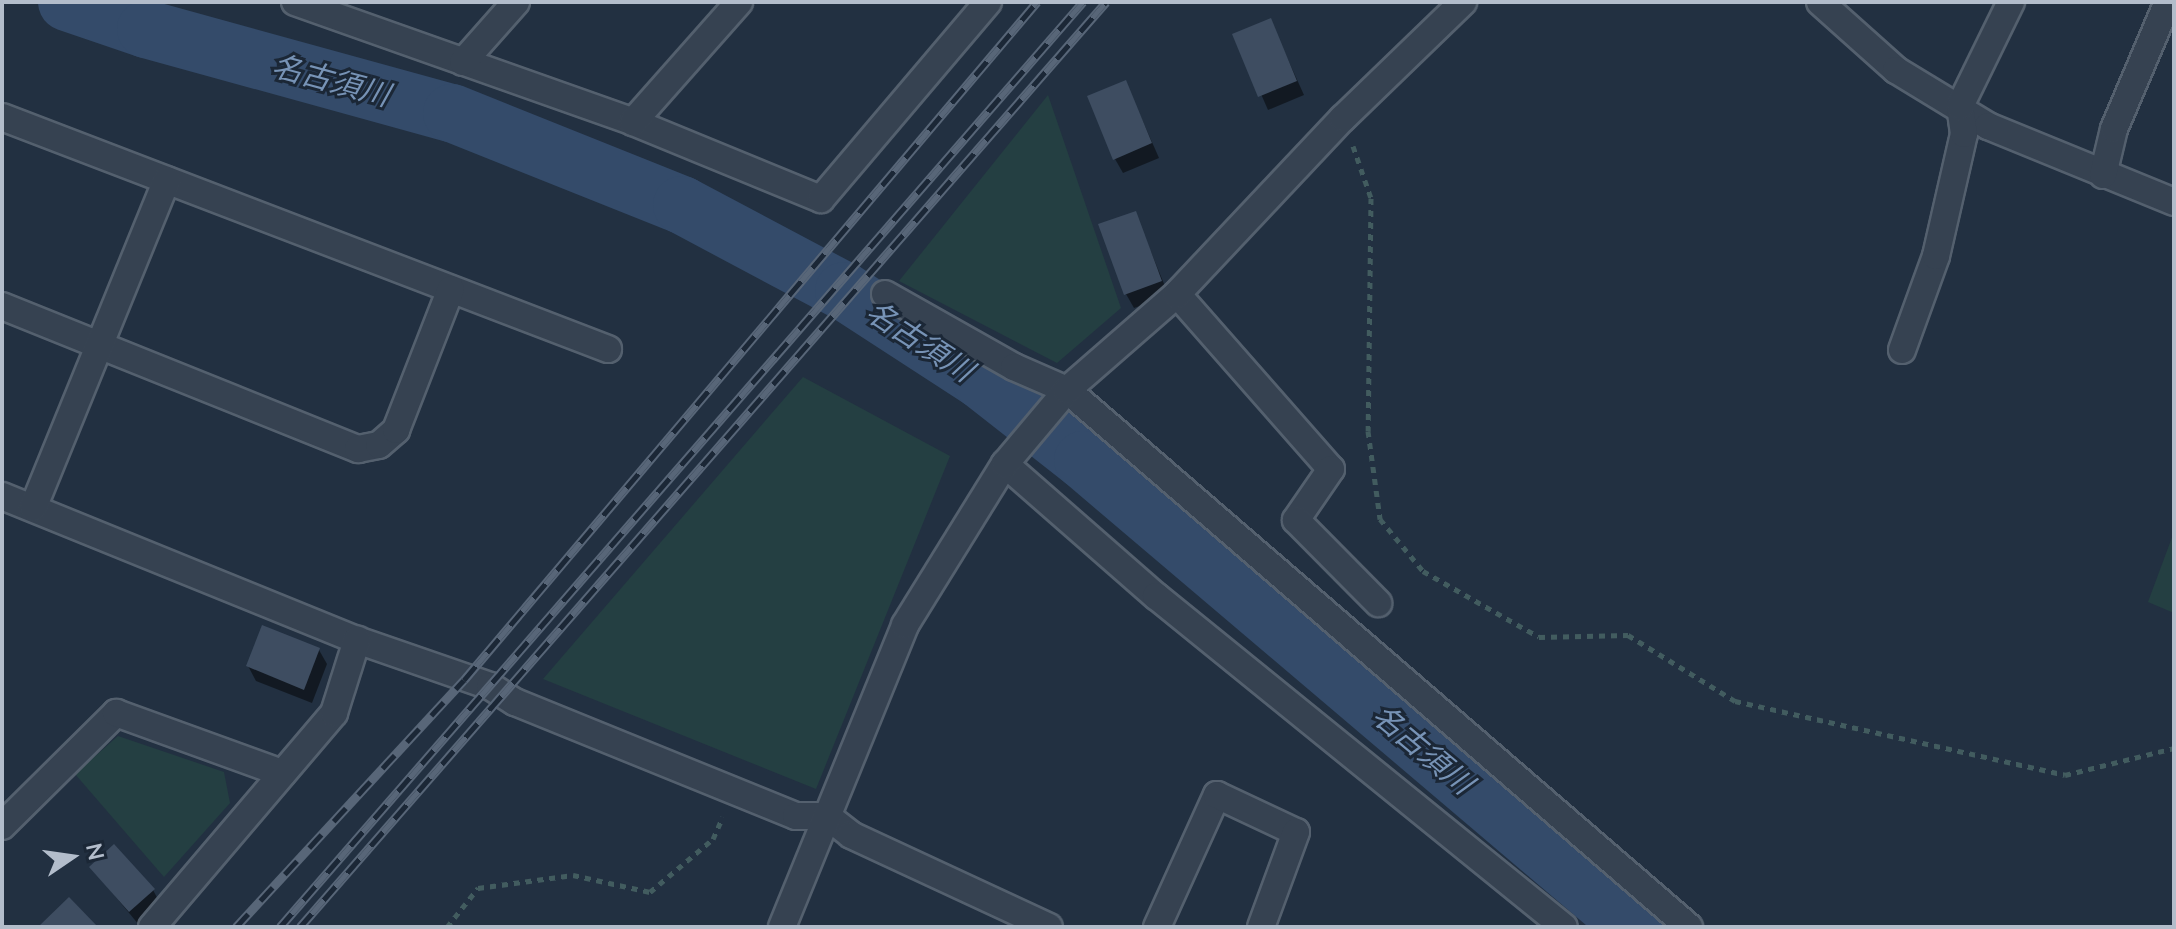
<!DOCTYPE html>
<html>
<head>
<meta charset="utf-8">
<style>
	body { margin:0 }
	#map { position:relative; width:2176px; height:929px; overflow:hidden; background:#223041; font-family:Mulish,"Noto Sans JP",sans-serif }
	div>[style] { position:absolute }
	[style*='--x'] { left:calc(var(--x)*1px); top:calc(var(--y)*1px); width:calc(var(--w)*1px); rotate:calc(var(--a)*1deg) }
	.green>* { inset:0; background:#243f42 }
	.shadow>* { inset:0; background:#0007 }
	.river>* { height:58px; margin:-29px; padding:0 29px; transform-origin:29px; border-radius:29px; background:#344b6a }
	.building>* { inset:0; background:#3e4d61 }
	.path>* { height:5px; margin-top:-2.5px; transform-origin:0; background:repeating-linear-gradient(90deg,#425c5f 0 6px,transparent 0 12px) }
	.roads { filter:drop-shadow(2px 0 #54606e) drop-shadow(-2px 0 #54606e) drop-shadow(0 2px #54606e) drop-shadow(0 -2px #54606e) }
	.minor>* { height:26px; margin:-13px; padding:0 13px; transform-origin:13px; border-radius:13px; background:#364251 }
	.rail>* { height:9px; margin-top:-4.5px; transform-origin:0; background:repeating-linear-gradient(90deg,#1b2736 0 18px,#586678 0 36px); box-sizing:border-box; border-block:2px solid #586678 }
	span { translate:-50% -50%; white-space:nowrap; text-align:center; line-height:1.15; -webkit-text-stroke:6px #1b2736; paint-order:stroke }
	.water-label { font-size:30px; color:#7793b6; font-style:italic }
	.frame { position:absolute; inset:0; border:4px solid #b3bdcb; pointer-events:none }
	.north { position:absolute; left:32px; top:817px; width:80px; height:80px; -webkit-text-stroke:6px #1b2736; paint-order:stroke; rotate:77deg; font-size:22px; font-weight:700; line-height:32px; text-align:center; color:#b3bdcb }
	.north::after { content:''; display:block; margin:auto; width:28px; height:36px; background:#b3bdcb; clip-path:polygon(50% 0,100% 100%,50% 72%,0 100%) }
</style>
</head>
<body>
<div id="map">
	<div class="green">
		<i style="clip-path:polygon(1048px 95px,1121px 308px,1057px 363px,899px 281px)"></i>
		<i style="clip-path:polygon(803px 377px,950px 456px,816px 789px,543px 679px)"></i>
		<i style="clip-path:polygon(2174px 532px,2174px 613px,2148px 602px)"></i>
		<i style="clip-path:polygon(118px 736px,224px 772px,230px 803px,164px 877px,75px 774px)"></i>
	</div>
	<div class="shadow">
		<i style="clip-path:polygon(1270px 20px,1304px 95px,1268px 110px,1235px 35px)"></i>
		<i style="clip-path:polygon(1126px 83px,1159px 158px,1123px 173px,1115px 159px)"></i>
		<i style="clip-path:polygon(1135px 213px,1169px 296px,1134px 308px,1126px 294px)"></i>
		<i style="clip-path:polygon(319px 650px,327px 664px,312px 703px,256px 681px,248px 666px)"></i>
		<i style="clip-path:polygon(91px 867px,153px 890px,161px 905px,139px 925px)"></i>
	</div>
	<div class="river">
		<i style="--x:67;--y:2;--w:83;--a:18.9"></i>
		<i style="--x:146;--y:29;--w:317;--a:15.4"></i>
		<i style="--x:452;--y:113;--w:248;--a:21.8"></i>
		<i style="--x:682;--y:205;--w:183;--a:28"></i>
		<i style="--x:844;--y:291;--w:163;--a:33"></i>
		<i style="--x:981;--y:380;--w:130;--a:38.1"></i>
		<i style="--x:1083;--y:460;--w:722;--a:40.33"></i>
	</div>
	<div class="building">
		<i style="clip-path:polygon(1271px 18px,1297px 81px,1258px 97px,1232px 34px)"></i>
		<i style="clip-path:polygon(1126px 80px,1152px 143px,1113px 160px,1087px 96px)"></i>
		<i style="clip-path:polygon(1136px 211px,1162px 281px,1124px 295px,1098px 224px)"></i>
		<i style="clip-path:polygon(262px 625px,320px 648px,304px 690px,246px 666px)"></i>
		<i style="clip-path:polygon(114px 844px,155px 889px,129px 912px,89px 867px)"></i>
		<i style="clip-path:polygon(69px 897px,98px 927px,38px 927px)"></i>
	</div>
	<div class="path">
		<i style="--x:1353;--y:146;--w:55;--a:70.9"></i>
		<i style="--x:1371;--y:198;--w:233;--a:90.7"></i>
		<i style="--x:1368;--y:431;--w:89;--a:82.2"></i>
		<i style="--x:1380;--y:519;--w:67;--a:50.4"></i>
		<i style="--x:1423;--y:571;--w:133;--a:29.6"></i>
		<i style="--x:1539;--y:637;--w:89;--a:-1.3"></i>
		<i style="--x:1628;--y:635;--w:126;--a:31.7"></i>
		<i style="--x:1735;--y:701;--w:338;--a:12.6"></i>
		<i style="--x:2065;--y:775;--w:112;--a:-13.9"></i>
		<i style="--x:447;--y:927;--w:50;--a:-51.5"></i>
		<i style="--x:478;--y:888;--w:96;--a:-7.8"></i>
		<i style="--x:573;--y:875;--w:79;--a:12.4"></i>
		<i style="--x:650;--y:892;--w:82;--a:-40.1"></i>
		<i style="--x:713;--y:839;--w:24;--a:-66"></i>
	</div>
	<div class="roads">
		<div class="minor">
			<i style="--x:295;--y:2;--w:359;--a:19.5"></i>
			<i style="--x:633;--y:122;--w:203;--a:22.3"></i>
			<i style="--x:821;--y:199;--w:258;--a:-49.7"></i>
			<i style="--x:1820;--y:2;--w:102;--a:41.8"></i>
			<i style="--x:1896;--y:70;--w:108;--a:31.3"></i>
			<i style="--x:1988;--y:126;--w:201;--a:22.2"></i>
			<i style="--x:463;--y:62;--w:80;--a:-48.5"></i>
			<i style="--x:2;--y:117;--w:649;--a:20.95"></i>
			<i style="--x:633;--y:122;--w:160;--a:-48.5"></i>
			<i style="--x:2103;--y:175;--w:47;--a:-76.6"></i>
			<i style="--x:2114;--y:129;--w:138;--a:-67"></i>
			<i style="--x:885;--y:294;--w:148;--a:29.5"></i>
			<i style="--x:1014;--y:367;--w:58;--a:23.5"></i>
			<i style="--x:1067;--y:390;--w:822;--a:40.81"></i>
			<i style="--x:1177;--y:294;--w:233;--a:48.7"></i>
			<i style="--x:1331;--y:469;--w:62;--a:124.5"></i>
			<i style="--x:1296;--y:520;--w:117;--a:45.3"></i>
			<i style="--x:2;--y:306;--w:384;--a:21.9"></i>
			<i style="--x:358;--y:449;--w:21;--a:-11"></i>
			<i style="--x:379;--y:445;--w:23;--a:-41"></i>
			<i style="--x:396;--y:430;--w:151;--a:-68.7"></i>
			<i style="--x:1902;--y:350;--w:100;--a:-70.1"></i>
			<i style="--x:1936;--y:256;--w:125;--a:-77.1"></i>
			<i style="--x:1964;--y:134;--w:28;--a:-98"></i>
			<i style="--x:1960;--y:106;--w:116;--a:-63.9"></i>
			<i style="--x:1005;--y:464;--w:201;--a:41.2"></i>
			<i style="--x:1156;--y:596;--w:525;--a:39.05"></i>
			<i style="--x:2;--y:496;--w:383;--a:22.1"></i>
			<i style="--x:357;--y:640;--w:141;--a:19.1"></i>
			<i style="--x:490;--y:686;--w:30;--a:33"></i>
			<i style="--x:515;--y:702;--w:303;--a:22.1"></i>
			<i style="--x:796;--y:816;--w:31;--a:0"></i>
			<i style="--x:827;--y:816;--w:31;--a:38"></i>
			<i style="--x:851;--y:835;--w:218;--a:24.9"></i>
			<i style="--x:33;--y:508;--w:354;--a:-67.8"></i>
			<i style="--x:2;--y:826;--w:161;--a:-44.7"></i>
			<i style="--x:116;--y:713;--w:177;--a:19.9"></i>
			<i style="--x:152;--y:927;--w:281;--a:-49.6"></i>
			<i style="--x:334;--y:713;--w:77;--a:-72.5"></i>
			<i style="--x:782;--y:927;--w:326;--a:-67.8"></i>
			<i style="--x:905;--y:625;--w:190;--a:-58.2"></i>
			<i style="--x:1005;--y:464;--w:97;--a:-50"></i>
			<i style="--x:1067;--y:390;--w:146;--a:-41.1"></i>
			<i style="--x:1177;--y:294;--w:242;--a:-46.7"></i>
			<i style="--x:1343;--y:118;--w:167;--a:-44"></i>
			<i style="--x:1157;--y:927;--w:145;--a:-65.6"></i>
			<i style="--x:1217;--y:795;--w:87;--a:25.1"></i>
			<i style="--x:1296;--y:832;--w:101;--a:110.2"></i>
		</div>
	</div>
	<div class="rail">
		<i style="--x:236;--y:927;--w:336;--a:-47.3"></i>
		<i style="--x:464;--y:680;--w:888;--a:-49.8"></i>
		<i style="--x:280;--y:927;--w:1225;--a:-49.04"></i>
		<i style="--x:300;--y:927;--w:1227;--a:-48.93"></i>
	</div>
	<div class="water-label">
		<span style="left:331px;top:80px;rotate:15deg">名古須川</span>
		<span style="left:920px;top:341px;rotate:33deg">名古須川</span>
		<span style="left:1423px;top:749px;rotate:40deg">名古須川</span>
	</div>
	<div class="frame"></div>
	<div class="north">N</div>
</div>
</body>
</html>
